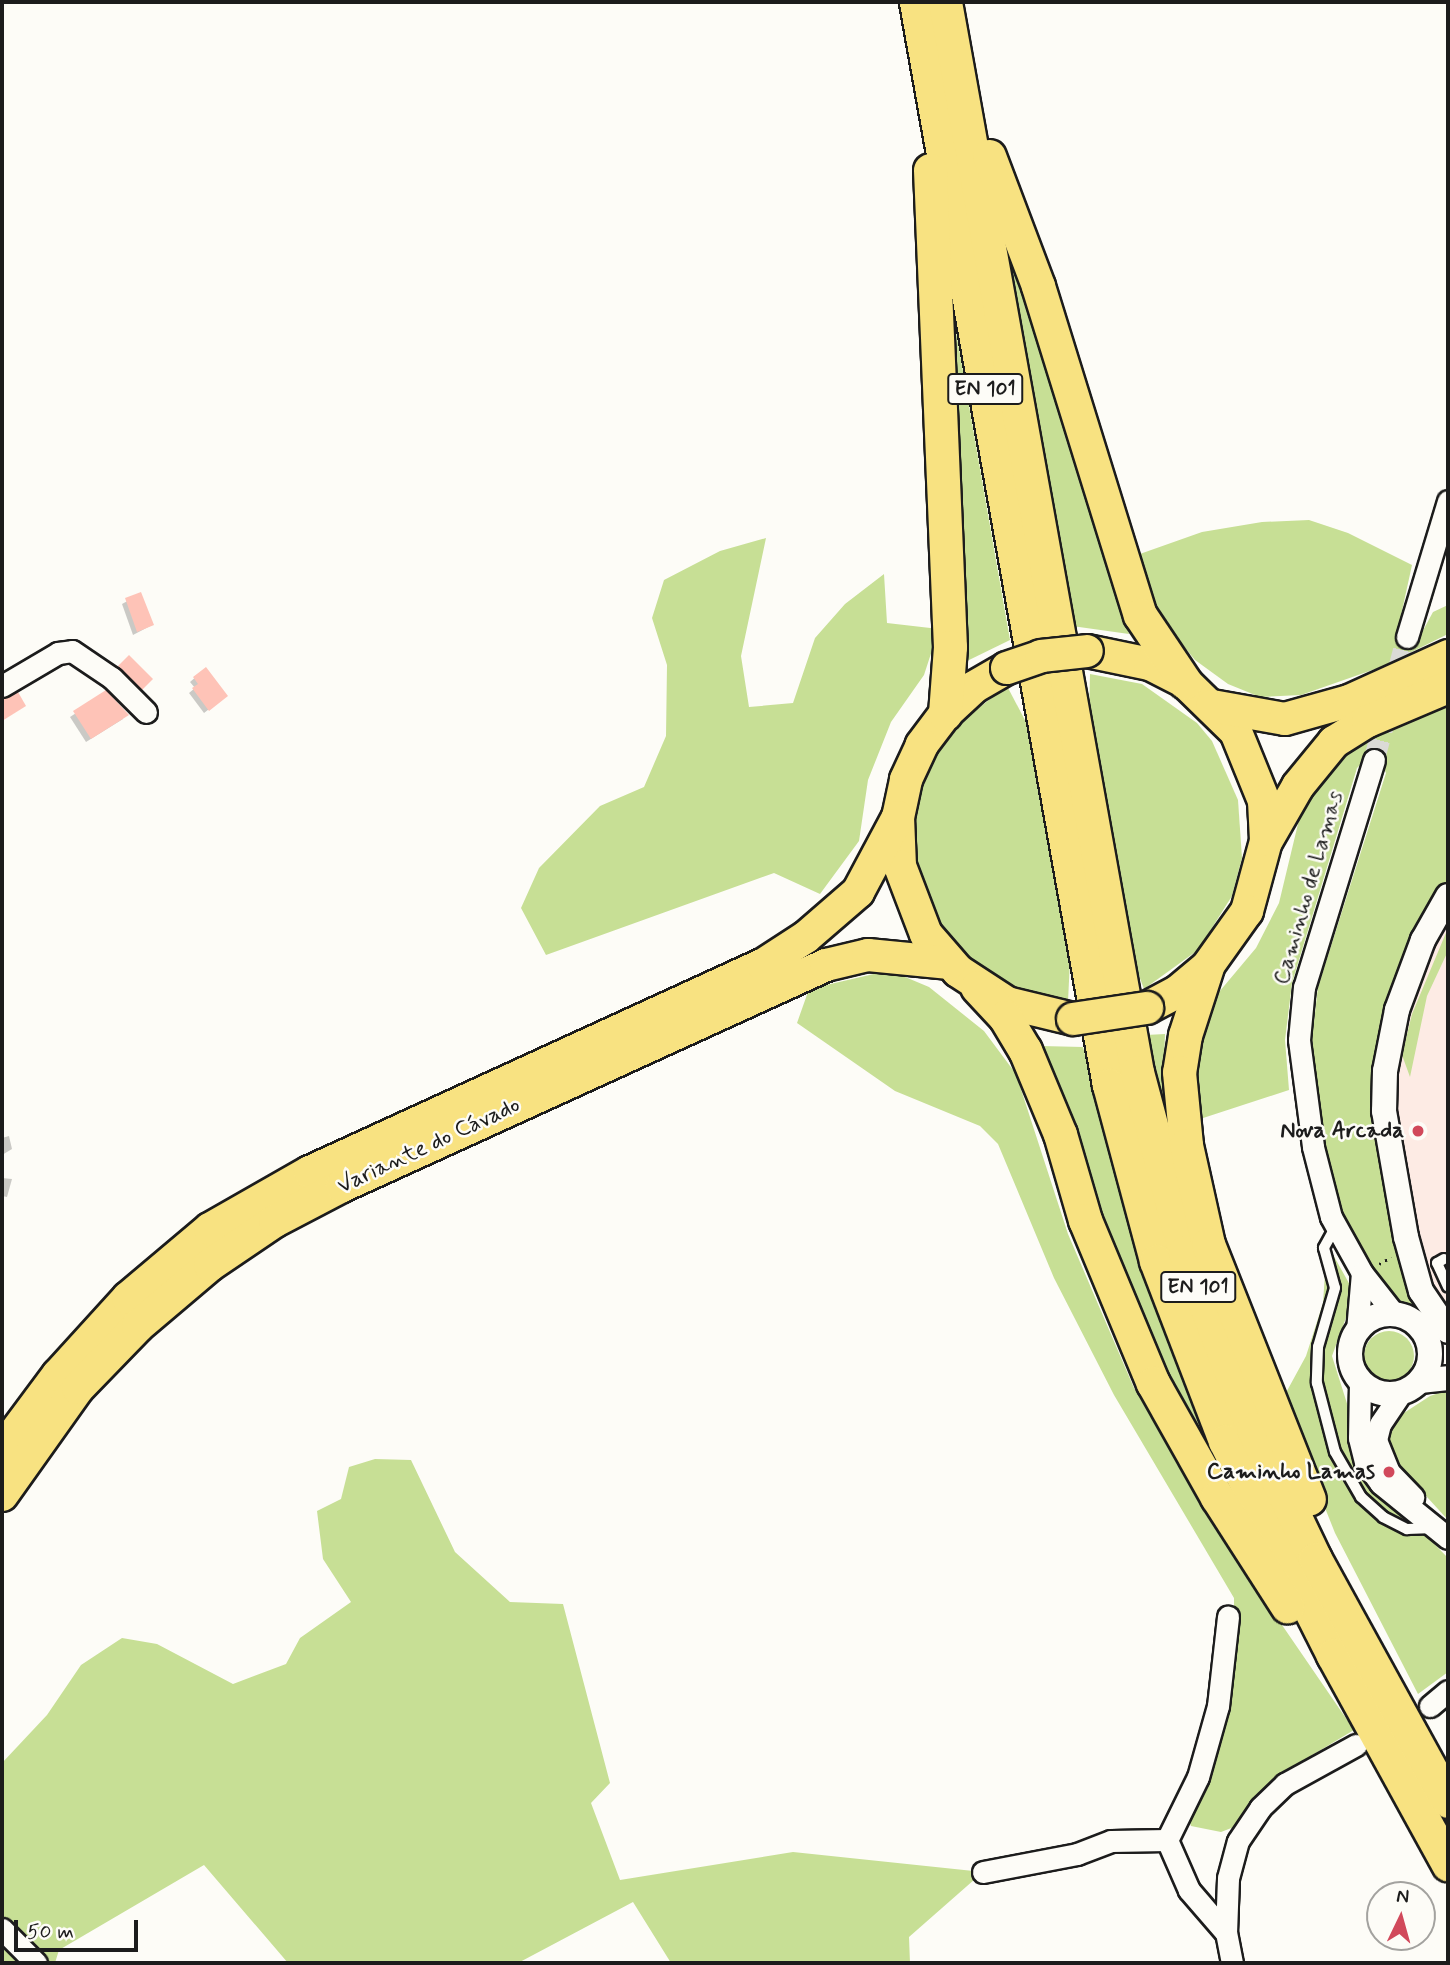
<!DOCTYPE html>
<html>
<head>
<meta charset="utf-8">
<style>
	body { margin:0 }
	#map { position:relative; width:1450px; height:1965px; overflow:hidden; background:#fdfcf7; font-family:Mynerve,sans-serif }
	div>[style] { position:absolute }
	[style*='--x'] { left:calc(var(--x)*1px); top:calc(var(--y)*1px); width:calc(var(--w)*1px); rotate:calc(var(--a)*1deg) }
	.built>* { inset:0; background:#fdebe4 }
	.green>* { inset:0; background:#c7df95 }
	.round { border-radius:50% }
	.shadow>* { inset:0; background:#0003 }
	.building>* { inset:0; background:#fec3b7 }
	.minor-tunnel>* { height:21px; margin-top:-10.5px; transform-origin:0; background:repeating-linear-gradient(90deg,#dbdad6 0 21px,transparent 0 31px) }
	.path>* { height:2.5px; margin-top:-1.25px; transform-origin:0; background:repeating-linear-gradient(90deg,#1c1c1c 0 2px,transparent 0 7px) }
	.roads { filter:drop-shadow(2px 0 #1c1c1c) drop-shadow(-2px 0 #1c1c1c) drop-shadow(0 2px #1c1c1c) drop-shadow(0 -2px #1c1c1c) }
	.service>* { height:10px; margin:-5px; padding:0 5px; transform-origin:5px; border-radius:5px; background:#fdfcf7 }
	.minor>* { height:21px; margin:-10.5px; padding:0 10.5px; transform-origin:10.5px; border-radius:10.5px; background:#fdfcf7 }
	.tertiary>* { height:24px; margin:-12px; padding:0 12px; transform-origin:12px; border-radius:12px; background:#fdfcf7 }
	.tertiary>.ring { margin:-12px; padding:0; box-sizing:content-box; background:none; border:24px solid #fdfcf7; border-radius:50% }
	.primary>* { height:32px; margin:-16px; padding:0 16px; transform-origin:16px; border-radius:16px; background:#f8e281 }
	.trunk>* { height:33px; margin:-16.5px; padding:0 16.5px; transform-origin:16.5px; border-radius:16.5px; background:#f8e281 }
	.bridges { filter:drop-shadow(2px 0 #1c1c1c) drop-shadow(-2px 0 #1c1c1c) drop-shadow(0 2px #1c1c1c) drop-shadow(0 -2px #1c1c1c) }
	.primary-bridge>* { height:32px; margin:-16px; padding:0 16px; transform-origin:16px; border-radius:16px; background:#f8e281 }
	.dots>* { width:19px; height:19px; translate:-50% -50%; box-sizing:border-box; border:4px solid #fdfcf7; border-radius:50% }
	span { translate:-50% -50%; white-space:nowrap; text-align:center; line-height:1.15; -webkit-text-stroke:5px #fdfcf7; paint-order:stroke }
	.shield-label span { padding:2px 5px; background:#fdfcf7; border:2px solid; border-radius:5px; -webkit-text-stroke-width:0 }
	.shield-label { font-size:21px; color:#1c1c1c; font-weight:700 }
	.street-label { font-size:23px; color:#1c1c1c }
	.poi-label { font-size:23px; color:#1c1c1c; font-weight:700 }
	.right { translate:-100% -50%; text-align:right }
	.frame { position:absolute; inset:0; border:4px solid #1c1c1c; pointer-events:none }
	.north { position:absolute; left:1366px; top:1881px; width:70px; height:70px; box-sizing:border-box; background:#fdfcf7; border:2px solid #a3a29f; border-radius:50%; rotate:5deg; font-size:19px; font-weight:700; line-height:28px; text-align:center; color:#1c1c1c }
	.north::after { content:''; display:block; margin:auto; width:24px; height:32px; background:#d1495b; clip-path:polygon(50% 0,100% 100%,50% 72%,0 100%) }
	.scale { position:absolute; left:14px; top:1920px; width:124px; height:32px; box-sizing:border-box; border:4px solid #1c1c1c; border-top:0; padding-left:9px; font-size:21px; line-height:24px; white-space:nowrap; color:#1c1c1c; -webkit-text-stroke:5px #fdfcf7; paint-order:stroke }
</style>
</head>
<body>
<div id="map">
	<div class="built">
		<i style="clip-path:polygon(1448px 896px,1448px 1331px,1406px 1237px,1385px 1071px)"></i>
	</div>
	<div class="green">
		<i style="clip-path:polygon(997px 221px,1026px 294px,1129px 634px,1072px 626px)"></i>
		<i style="clip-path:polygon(939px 234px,1010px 640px,965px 662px)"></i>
		<i style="clip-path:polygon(1309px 520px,1348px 533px,1412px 565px,1398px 629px,1407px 637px,1420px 636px,1433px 612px,1448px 605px,1448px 634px,1381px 667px,1301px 695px,1260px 697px,1228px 684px,1195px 660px,1160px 617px,1137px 555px,1202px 532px,1262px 522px)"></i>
		<i style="clip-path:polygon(766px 538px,741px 656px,749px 707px,793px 703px,815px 638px,845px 604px,884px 574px,887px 623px,939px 629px,924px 675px,891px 722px,868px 780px,859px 841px,820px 894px,774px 873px,546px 955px,521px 908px,539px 868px,600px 806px,644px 787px,666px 736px,667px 665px,652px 618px,664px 580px,720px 551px)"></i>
		<i style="clip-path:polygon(1090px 674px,1142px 684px,1197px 723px,1212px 741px,1238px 800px,1242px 858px,1232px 896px,1198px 950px,1144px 989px,1130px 952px,1089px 719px)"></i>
		<i style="clip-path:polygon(1007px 686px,1027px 724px,1070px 959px,1068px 1002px,1007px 988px,979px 971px,932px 917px,912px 867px,915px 795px,927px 764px,945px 734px)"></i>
		<i style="clip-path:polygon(1448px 703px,1448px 883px,1414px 938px,1374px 1071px,1379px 1153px,1413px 1287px,1413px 1306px,1407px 1306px,1384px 1286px,1337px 1203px,1322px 1133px,1312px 1039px,1318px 987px,1386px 773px,1382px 764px,1364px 761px,1357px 768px,1292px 983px,1285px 1040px,1289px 1090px,1197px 1120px,1194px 1084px,1198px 1044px,1214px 998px,1256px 948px,1279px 903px,1303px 803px,1356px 744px)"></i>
		<i style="clip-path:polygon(1448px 928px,1448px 951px,1427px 996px,1410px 1077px,1402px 1055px,1412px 1014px)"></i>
		<i style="clip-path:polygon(878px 973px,898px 974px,929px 987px,984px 1031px,1016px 1074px,1068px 1234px,1134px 1388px,1260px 1593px,1354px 1730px,1284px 1772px,1250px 1802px,1234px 1827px,1221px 1832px,1191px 1826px,1188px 1817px,1234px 1646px,1234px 1598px,1114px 1395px,1054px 1278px,998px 1144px,980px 1126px,895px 1091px,797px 1023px,809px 989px)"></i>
		<i style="clip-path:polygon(1165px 1034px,1163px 1092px,1173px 1157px,1146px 1035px)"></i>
		<i style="clip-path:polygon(1041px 1046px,1083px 1047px,1142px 1270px,1265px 1552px,1194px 1429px,1123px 1284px)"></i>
		<i style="clip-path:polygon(1327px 1244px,1350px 1285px,1351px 1304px,1332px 1356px,1350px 1413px,1415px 1524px,1448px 1558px,1448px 1672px,1418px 1694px,1335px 1533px,1282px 1400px,1306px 1356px,1323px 1303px)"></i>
		<i class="round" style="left:1364px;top:1331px;width:50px;height:50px"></i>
		<i style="clip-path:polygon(1448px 1390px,1448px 1520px,1395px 1462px,1386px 1436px,1390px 1422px,1430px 1396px)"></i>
		<i style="clip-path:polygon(375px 1459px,411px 1460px,455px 1552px,510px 1602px,563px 1604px,610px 1783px,591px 1803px,620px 1880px,793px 1852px,983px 1872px,909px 1937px,910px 1963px,671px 1963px,633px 1902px,518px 1963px,288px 1963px,204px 1865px,59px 1950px,55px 1963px,2px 1963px,2px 1763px,47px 1715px,81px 1665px,122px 1638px,157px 1644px,233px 1684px,286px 1664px,300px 1638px,351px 1602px,323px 1559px,317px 1511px,341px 1499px,349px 1467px)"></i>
	</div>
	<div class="shadow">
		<i style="clip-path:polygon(140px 594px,152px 625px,133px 635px,122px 604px)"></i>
		<i style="clip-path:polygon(129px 657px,151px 679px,138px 692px,115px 671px)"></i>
		<i style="clip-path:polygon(205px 669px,222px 699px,204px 713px,189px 693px,195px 688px,190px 682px)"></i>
		<i style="clip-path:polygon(106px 693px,123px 719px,86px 742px,70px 717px)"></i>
		<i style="clip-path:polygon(9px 1136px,12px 1149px,2px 1155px,2px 1138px)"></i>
		<i style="clip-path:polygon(2px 1178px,12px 1179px,7px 1197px,2px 1196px)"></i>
	</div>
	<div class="building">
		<i style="clip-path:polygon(141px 592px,154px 625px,137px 632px,125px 598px)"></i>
		<i style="clip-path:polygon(129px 655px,153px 679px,142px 690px,118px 666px)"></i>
		<i style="clip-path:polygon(206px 667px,228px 696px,209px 711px,192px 688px,198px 684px,193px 677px)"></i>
		<i style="clip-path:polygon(106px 690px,129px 715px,91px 739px,73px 711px)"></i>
		<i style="clip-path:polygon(18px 692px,26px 706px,2px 721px,2px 699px)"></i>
	</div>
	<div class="minor-tunnel">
		<i style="--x:1374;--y:760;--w:127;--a:-75"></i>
	</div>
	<div class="path">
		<i style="--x:1379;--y:1264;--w:14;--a:-30"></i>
	</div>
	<div class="roads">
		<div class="service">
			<i style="--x:1336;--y:1226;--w:25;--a:119"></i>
			<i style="--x:1324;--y:1248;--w:41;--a:74.6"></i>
			<i style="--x:1335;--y:1288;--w:61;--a:106.1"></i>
			<i style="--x:1318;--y:1347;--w:36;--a:92"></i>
			<i style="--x:1317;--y:1383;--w:71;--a:75.4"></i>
			<i style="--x:1335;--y:1452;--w:52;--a:60"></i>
			<i style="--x:1361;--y:1497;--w:30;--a:42"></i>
			<i style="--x:1383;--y:1517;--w:27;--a:27"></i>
			<i style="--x:1407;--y:1529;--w:27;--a:-2"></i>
			<i style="--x:1444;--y:1259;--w:8;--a:150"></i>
			<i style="--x:1437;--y:1263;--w:26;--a:65"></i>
		</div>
		<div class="minor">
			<i style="--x:1407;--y:637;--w:142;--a:-73.2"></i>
			<i style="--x:2;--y:686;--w:65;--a:-30.5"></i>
			<i style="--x:58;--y:653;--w:14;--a:-8"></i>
			<i style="--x:72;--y:651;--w:48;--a:34"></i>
			<i style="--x:112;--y:678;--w:48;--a:45"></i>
			<i style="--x:1374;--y:760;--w:238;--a:107.1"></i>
			<i style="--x:1304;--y:987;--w:53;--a:95.4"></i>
			<i style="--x:1299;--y:1040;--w:108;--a:82.5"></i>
			<i style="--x:1313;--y:1147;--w:72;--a:75.6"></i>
			<i style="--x:1331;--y:1217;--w:64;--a:61"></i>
			<i style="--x:1362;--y:1273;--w:53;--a:51.8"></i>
			<i style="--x:1357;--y:1331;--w:58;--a:-85.1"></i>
			<i style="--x:1360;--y:1382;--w:56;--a:91"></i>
			<i style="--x:1359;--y:1438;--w:25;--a:76"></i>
			<i style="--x:1365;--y:1462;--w:26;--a:54"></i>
			<i style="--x:1380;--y:1483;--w:87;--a:39"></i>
			<i style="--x:1401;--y:1393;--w:37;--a:124"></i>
			<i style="--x:1380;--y:1424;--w:16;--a:104"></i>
			<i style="--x:1376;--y:1440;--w:35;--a:68"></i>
			<i style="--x:1389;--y:1472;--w:35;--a:46"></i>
			<i style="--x:1430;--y:1706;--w:23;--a:-40"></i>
			<i style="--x:983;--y:1872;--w:96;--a:-10.8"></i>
			<i style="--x:1077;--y:1854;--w:36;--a:-21"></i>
			<i style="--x:1111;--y:1841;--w:56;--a:-1"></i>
			<i style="--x:2;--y:1929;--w:48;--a:45"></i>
			<i style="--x:1226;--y:1933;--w:57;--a:-130.7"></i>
			<i style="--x:1189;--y:1890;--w:55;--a:-113.7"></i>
			<i style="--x:1167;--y:1840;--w:70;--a:-63.8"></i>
			<i style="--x:1198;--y:1777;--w:74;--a:-74.3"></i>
			<i style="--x:1218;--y:1706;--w:90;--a:-83.6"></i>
			<i style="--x:1232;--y:1963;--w:31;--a:-101"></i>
			<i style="--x:1226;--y:1933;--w:55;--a:-87.9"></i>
			<i style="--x:1228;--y:1878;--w:38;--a:-75"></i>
			<i style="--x:1238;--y:1841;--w:40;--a:-56"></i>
			<i style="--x:1260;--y:1808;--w:35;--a:-44"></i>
			<i style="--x:1285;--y:1784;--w:81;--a:-28.8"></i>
		</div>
		<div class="tertiary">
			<i style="--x:1448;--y:896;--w:51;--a:119.6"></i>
			<i style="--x:1423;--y:940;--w:75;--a:110.4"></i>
			<i style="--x:1397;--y:1010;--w:62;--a:101.1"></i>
			<i style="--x:1385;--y:1071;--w:40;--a:91.4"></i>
			<i style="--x:1384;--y:1111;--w:128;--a:80.1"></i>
			<i style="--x:1406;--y:1237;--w:56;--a:74.5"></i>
			<i style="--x:1421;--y:1291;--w:48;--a:56"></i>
			<i class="ring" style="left:1350px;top:1314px;width:56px;height:56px"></i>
			<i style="--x:1420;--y:1381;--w:28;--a:-6"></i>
		</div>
		<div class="primary">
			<i style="--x:1087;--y:651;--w:64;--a:11.7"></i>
			<i style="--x:1150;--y:664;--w:39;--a:27"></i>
			<i style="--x:1185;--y:682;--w:71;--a:44.4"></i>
			<i style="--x:1236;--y:732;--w:74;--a:67.9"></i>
			<i style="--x:1264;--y:801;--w:40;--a:87.1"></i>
			<i style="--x:1266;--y:841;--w:73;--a:105.2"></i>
			<i style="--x:1247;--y:911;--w:69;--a:125.5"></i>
			<i style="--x:1207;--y:967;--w:39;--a:140"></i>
			<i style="--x:1177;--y:992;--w:34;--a:152"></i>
			<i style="--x:1007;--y:668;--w:39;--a:150"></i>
			<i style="--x:973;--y:688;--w:38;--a:137"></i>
			<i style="--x:945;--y:714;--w:39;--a:127"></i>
			<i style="--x:922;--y:745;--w:38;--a:115"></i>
			<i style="--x:906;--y:780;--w:38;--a:102"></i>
			<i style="--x:898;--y:817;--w:49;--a:87.7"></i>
			<i style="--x:900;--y:866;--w:73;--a:69.1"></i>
			<i style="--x:926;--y:934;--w:49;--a:49.1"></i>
			<i style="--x:958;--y:971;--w:59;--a:33.1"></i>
			<i style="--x:1007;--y:1003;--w:68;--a:13.6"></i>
			<i style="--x:1212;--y:706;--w:74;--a:10.1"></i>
			<i style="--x:1285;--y:719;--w:66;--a:-15.7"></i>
			<i style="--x:1349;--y:701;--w:109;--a:-24.4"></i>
			<i style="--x:1267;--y:840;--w:62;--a:-60.1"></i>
			<i style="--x:1298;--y:786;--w:57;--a:-50.7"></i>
			<i style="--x:1334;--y:742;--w:40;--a:-32"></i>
			<i style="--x:1368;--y:721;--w:87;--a:-23"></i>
			<i style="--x:2;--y:1450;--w:94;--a:-53.3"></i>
			<i style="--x:58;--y:1375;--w:104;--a:-47.7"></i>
			<i style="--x:128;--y:1298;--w:107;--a:-40.1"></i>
			<i style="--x:210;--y:1229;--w:115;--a:-29.7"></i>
			<i style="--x:310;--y:1172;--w:498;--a:-24.6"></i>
			<i style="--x:763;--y:965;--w:51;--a:-33.1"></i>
			<i style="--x:806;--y:937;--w:69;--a:-40.9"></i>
			<i style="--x:858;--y:892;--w:85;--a:-61.9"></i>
			<i style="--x:2;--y:1495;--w:131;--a:-54.6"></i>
			<i style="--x:78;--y:1388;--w:86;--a:-45.9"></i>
			<i style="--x:138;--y:1326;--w:94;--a:-40.3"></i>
			<i style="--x:210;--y:1265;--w:78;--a:-34.1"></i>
			<i style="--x:275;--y:1221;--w:76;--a:-27.6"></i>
			<i style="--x:342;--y:1186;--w:532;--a:-24.54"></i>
			<i style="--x:826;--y:965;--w:43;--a:-13.4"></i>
			<i style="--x:868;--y:955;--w:82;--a:5.6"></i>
		</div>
		<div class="trunk">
			<i style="--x:916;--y:2;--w:1100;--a:79.9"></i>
			<i style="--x:1109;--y:1085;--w:182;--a:75"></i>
			<i style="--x:1156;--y:1261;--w:193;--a:69"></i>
			<i style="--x:1225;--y:1441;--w:240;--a:63.2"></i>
			<i style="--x:1333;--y:1655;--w:239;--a:61.2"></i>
			<i style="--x:945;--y:2;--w:1087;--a:79.83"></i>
			<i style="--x:1137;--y:1072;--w:186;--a:75.1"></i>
			<i style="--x:1185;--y:1252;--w:190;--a:69"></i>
			<i style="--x:1253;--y:1429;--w:144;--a:64.5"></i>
			<i style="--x:1315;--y:1559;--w:276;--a:61.2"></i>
			<i style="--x:989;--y:156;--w:139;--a:69.3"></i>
			<i style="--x:1038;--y:286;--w:344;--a:72.8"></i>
			<i style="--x:1140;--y:615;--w:81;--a:56.1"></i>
			<i style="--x:930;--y:170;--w:477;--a:87.6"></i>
			<i style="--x:950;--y:647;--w:67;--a:94.3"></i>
			<i style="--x:1207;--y:967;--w:71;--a:107.9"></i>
			<i style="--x:1185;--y:1035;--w:37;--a:99"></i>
			<i style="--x:1179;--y:1072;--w:73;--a:84.5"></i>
			<i style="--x:1186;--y:1145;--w:101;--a:77.5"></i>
			<i style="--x:1208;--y:1244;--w:274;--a:68.4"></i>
			<i style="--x:977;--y:987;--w:41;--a:47"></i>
			<i style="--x:1005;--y:1017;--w:39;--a:59"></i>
			<i style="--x:1025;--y:1050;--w:91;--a:67.4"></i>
			<i style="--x:1060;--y:1134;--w:90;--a:73.8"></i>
			<i style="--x:1085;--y:1220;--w:177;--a:67.4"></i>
			<i style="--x:1153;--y:1383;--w:131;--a:60.7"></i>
			<i style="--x:1217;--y:1497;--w:130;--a:57.3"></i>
		</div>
	</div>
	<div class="bridges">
		<div class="primary-bridge">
			<i style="--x:1007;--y:668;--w:36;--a:-19"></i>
			<i style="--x:1041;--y:656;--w:46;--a:-6.2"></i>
			<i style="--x:1073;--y:1019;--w:75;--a:-8.5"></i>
		</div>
	</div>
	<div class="dots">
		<i style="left:1418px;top:1131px;background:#d1495b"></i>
		<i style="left:1389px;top:1472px;background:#d1495b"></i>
	</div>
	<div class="shield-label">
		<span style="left:985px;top:389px">EN 101</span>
		<span style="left:1198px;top:1287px">EN 101</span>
	</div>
	<div class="street-label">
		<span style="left:1309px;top:888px;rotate:-74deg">Caminho de Lamas</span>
		<span style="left:429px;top:1146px;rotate:-25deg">Variante do Cávado</span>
	</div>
	<div class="poi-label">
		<span class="right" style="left:1404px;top:1131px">Nova Arcada</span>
		<span class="right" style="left:1375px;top:1472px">Caminho Lamas</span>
	</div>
	<div class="frame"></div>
	<div class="north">N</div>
	<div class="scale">50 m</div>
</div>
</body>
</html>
